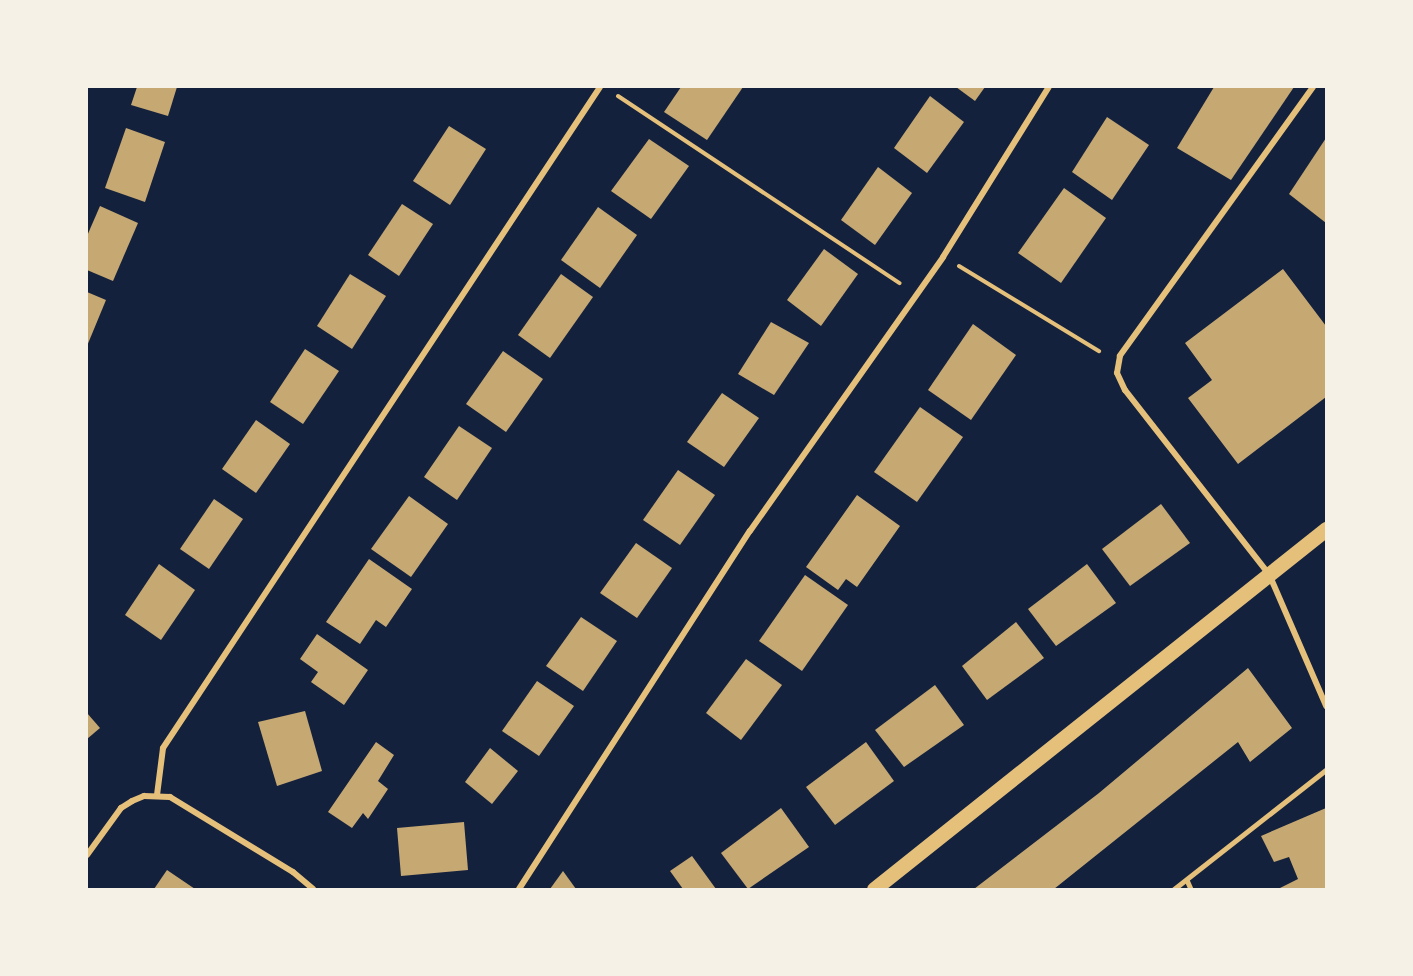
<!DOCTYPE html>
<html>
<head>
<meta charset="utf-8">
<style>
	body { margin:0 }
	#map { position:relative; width:1413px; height:976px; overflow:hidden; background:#14213d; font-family:Helvetica,sans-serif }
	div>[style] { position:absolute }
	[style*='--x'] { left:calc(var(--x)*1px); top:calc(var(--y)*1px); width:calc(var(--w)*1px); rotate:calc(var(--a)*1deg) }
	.building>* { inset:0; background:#c6a872 }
	.path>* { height:4px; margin:-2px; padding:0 2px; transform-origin:2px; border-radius:2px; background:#e5c07b }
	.service>* { height:4.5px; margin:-2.25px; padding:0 2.25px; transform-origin:2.25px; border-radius:2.25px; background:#e5c07b }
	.minor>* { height:6px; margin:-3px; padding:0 3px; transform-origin:3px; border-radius:3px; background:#e5c07b }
	.primary>* { height:15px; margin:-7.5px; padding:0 7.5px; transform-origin:7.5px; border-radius:7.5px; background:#e5c07b }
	span { translate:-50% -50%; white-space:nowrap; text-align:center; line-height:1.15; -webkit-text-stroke:6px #f6f1e7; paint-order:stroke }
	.frame { position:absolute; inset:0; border:88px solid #f6f1e7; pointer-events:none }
</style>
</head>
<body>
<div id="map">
	<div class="building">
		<i style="clip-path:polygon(137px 87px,177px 87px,168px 116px,131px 105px)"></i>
		<i style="clip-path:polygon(681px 87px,743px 87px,707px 140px,664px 112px)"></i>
		<i style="clip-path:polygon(956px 87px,985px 87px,975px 101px)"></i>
		<i style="clip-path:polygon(1214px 87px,1294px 87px,1231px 180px,1177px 148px)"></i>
		<i style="clip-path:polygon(930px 96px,964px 122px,927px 173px,894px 148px)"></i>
		<i style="clip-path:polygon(1107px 117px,1149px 145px,1112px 200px,1072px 172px)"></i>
		<i style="clip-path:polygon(449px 126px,486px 149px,450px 205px,413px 181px)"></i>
		<i style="clip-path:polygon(126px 128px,165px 142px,145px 202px,105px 188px)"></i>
		<i style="clip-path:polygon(1326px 138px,1326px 223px,1289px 194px)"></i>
		<i style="clip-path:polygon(649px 139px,689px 166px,651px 219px,611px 191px)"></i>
		<i style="clip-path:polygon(878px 167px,912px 193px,875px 245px,841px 220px)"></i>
		<i style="clip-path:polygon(1064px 188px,1106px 218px,1061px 283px,1018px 253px)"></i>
		<i style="clip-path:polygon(402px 204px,433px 224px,399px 276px,368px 255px)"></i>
		<i style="clip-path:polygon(100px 206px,138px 223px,113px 281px,87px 270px,87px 236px)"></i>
		<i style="clip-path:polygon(598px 207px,637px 235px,600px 288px,561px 260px)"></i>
		<i style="clip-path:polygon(824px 249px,858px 274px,821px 326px,787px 300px)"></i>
		<i style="clip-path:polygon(1283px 269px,1326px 326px,1326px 397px,1238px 464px,1188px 398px,1212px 380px,1185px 343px)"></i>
		<i style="clip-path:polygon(350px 274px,386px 296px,352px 349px,317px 326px)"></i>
		<i style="clip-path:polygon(561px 274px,593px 297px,550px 358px,518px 335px)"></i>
		<i style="clip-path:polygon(87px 292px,106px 300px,87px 346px)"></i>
		<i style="clip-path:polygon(771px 322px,809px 343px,774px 395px,738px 374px)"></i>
		<i style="clip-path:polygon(973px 324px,1016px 355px,971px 420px,928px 390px)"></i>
		<i style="clip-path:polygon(305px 349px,339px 371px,303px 424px,270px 402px)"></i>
		<i style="clip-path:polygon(503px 351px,543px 379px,506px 432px,466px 404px)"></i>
		<i style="clip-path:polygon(722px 393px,759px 418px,724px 467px,687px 442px)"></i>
		<i style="clip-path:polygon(920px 407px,963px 437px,917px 502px,874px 472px)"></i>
		<i style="clip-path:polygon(256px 420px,290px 444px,256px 493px,222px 469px)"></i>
		<i style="clip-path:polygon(459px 426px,492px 448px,457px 500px,424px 477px)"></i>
		<i style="clip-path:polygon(678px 470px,715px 495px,680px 545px,643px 520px)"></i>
		<i style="clip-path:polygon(857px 495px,900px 526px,857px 587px,846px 579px,838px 590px,806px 567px)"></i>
		<i style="clip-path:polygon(409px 496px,448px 524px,411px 577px,371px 549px)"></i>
		<i style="clip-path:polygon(214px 499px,243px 519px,209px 569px,180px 549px)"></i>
		<i style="clip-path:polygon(1161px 504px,1190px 543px,1130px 586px,1102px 549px)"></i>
		<i style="clip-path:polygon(636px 543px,672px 568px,637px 618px,600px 593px)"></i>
		<i style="clip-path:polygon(369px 559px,412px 589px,386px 627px,376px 620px,360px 644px,326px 622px)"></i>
		<i style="clip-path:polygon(159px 564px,195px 590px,161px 640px,125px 615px)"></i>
		<i style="clip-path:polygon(1087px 564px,1116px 603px,1056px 646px,1028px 609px)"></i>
		<i style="clip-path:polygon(805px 575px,848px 605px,802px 671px,759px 641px)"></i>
		<i style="clip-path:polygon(581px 617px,617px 641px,583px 691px,546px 666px)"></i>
		<i style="clip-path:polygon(1016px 622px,1044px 658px,987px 700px,962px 666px)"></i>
		<i style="clip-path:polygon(317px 634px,368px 670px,344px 705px,311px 682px,318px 672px,300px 659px)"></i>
		<i style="clip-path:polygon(746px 659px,782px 685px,741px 740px,706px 713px)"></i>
		<i style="clip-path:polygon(1248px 668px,1292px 728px,1250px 762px,1238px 742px,1054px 889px,974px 889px,1099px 793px)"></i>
		<i style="clip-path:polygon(537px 681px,574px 706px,539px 756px,502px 731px)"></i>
		<i style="clip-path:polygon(935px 685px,964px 725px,904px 767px,875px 730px)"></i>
		<i style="clip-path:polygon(305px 711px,322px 771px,277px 786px,258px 722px)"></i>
		<i style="clip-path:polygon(87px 713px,100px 728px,87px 739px)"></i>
		<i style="clip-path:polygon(376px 742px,394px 755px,378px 781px,388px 789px,368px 819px,363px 813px,352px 828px,328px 812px)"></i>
		<i style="clip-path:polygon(866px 742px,894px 781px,835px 825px,806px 787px)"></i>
		<i style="clip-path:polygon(490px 748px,518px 771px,492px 804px,465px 782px)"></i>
		<i style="clip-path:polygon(781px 808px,809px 847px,748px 889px,721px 853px)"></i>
		<i style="clip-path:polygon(1326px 808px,1326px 889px,1278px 889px,1298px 879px,1289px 857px,1274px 862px,1261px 836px)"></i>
		<i style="clip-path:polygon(464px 822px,468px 870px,401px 876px,397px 828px)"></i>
		<i style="clip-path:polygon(692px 856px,716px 889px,683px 889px,670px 871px)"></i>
		<i style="clip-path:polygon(167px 870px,195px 889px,154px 889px)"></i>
		<i style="clip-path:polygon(563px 871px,576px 889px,550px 889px)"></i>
	</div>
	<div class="path">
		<i style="--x:618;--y:96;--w:338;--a:33.6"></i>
		<i style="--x:959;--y:266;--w:164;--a:31.3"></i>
	</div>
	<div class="service">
		<i style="--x:1187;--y:880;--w:10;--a:66"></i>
		<i style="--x:1174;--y:889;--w:193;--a:-38.1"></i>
	</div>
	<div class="minor">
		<i style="--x:1313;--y:87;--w:331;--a:125.7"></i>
		<i style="--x:1120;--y:356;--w:17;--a:100"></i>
		<i style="--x:1117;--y:373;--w:19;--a:65"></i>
		<i style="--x:1125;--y:390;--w:234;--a:52"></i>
		<i style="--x:1269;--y:574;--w:144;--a:66.6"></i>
		<i style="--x:157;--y:795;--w:47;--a:-82.7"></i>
		<i style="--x:163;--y:748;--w:792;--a:-56.53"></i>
		<i style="--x:87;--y:855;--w:58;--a:-54.1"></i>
		<i style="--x:121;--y:808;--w:13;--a:-32"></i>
		<i style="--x:132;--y:801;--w:13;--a:-23"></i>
		<i style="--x:144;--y:796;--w:26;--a:2"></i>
		<i style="--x:170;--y:797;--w:144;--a:31.4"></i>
		<i style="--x:293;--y:872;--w:26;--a:40"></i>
		<i style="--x:519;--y:889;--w:426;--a:-57.2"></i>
		<i style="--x:750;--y:531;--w:335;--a:-54.8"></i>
		<i style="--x:943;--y:257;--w:200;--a:-58.1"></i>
	</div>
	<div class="primary">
		<i style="--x:874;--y:889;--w:578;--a:-38.54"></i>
	</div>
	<div class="frame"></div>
</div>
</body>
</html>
